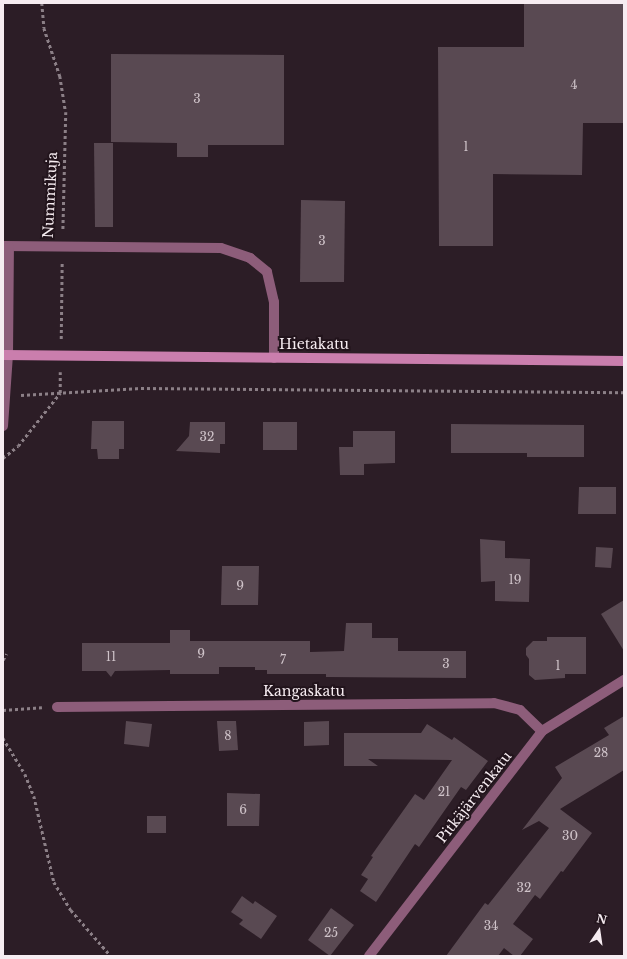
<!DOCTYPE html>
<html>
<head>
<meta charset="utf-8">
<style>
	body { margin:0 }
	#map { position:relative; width:627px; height:959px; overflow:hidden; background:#2c1d26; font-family:"Libre Baskerville",serif }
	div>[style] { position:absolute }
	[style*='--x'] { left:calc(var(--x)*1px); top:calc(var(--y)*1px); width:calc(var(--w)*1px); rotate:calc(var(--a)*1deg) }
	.building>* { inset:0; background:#594952 }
	.path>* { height:2.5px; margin-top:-1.25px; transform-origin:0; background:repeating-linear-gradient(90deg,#8c8087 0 3px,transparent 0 6px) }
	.lane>* { height:10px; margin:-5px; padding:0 5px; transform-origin:5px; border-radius:5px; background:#8d5d7a }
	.street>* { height:10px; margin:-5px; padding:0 5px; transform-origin:5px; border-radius:5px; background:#8d5d7a }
	.secondary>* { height:10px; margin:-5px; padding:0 5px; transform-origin:5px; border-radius:5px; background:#ca7ead }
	span { translate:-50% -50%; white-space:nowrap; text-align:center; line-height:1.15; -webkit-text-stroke:4px #22141c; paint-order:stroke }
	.number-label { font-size:12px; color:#cfc3c9 }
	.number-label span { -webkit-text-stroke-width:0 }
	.street-label { font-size:14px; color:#f6ecf1 }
	.frame { position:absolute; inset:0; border:4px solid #f6ecf1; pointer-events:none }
	.north { position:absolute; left:579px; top:911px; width:40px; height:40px; -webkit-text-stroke:3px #22141c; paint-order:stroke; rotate:13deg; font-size:11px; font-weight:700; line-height:16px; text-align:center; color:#f6ecf1 }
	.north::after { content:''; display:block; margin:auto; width:14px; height:18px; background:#f6ecf1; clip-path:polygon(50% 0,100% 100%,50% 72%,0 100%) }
</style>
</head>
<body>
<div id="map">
	<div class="building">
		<i style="clip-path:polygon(524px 3px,624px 3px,624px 123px,583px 123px,582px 175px,493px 174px,493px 246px,439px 246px,438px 47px,524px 47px)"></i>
		<i style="clip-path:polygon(111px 54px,284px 55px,284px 145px,208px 145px,208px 157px,177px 157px,177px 143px,111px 142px)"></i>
		<i style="clip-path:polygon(94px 143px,113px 143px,113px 227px,95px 227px)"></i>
		<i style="clip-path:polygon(301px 200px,345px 201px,344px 282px,300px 282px)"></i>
		<i style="clip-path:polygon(92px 421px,124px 421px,124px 449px,119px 449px,119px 459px,98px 459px,97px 449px,91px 449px)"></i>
		<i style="clip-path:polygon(190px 422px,225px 422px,225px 444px,220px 444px,220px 453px,176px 451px,189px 436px)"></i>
		<i style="clip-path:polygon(263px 422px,297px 422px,297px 450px,263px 450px)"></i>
		<i style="clip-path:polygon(451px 424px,584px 425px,584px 457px,527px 457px,527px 453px,451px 453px)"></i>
		<i style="clip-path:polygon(353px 431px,395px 431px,395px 463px,364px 464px,364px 475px,340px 475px,339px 447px,353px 447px)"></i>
		<i style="clip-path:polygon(579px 487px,616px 487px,616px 514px,578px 514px)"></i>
		<i style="clip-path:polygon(480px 539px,505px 541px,505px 558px,530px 559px,529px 602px,495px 601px,495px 581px,481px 582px)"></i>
		<i style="clip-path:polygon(596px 547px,613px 548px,611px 568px,595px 567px)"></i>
		<i style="clip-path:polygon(222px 566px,259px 566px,258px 605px,221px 605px)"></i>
		<i style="clip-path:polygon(624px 600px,624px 651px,601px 614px)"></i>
		<i style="clip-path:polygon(346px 623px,372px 623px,372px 638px,398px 638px,398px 651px,466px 651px,466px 678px,326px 677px,326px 674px,267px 674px,267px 670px,255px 670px,255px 667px,219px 667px,219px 674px,170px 674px,170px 670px,115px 671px,111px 677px,106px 671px,82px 671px,82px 643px,170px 643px,170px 630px,190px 630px,190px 641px,310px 641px,310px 652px,344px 651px)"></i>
		<i style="clip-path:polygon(547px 637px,586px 637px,586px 674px,565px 674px,565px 678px,535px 680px,529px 675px,529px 659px,526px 655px,526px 648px,533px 641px,547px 641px)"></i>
		<i style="clip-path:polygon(624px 716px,624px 770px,560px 809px,592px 833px,563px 872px,561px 871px,540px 899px,535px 895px,513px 924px,533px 939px,520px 956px,514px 956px,504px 948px,498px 956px,446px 956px,485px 903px,488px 905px,549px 828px,539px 821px,522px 830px,562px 778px,555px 767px,609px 735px,604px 728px)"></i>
		<i style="clip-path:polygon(126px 721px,152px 724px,149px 747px,124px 744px)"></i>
		<i style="clip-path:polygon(217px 721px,236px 721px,238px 750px,219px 751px)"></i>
		<i style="clip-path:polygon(329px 721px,329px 745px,304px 746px,304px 722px)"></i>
		<i style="clip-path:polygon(427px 724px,452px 740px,454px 737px,488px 761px,466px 790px,461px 787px,419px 847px,415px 844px,376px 902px,360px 891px,368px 879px,361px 875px,373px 857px,371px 856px,415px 794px,424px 800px,452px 760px,368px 759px,378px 766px,344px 766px,344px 733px,421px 733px)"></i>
		<i style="clip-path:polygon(227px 793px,260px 794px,259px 826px,227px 826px)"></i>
		<i style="clip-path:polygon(147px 816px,166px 816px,166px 833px,147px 833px)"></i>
		<i style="clip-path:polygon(242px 896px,253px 904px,255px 901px,277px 916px,261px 939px,239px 924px,243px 920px,231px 912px)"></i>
		<i style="clip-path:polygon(331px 908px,354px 925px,330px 956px,308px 940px)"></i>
	</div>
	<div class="path">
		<i style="--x:42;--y:3;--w:25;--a:85"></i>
		<i style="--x:44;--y:28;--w:51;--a:71.6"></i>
		<i style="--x:60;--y:76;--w:36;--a:81"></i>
		<i style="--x:66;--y:112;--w:119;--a:91.4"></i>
		<i style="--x:61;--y:339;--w:77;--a:-89.3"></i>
		<i style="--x:21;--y:395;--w:120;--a:-3.3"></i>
		<i style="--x:141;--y:388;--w:483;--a:0.5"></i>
		<i style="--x:3;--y:458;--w:19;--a:-39"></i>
		<i style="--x:18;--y:446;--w:68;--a:-51.6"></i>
		<i style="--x:60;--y:393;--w:21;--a:-90"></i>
		<i style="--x:3;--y:660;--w:7;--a:-63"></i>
		<i style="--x:3;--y:710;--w:39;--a:-4"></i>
		<i style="--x:3;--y:738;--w:42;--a:58.6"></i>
		<i style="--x:25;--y:774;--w:24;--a:68"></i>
		<i style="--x:34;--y:796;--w:88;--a:76.9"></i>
		<i style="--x:54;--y:882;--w:33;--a:59"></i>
		<i style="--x:71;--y:910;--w:61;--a:49"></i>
	</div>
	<div class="lane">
		<i style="--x:3;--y:246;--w:218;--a:0.5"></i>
		<i style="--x:221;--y:248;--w:31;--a:19"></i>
		<i style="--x:250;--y:258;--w:22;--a:39"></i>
		<i style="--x:267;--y:272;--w:31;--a:77"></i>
		<i style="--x:274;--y:302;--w:56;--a:90"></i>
		<i style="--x:8;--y:355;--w:108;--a:-89.5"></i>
	</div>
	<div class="street">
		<i style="--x:3;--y:426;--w:71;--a:-86"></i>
		<i style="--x:57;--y:707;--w:437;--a:-0.5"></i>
		<i style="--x:494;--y:703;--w:27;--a:15"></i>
		<i style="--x:520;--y:710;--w:30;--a:44"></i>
		<i style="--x:369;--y:956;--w:284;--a:-52.4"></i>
		<i style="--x:542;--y:731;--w:97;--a:-31.9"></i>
	</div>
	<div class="secondary">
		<i style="--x:3;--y:355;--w:621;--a:0.55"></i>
	</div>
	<div class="number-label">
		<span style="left:574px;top:85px">4</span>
		<span style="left:197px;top:99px">3</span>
		<span style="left:466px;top:147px">1</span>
		<span style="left:322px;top:241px">3</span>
		<span style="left:207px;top:437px">32</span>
		<span style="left:515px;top:580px">19</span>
		<span style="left:240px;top:586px">9</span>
		<span style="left:201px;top:654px">9</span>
		<span style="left:111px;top:657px">11</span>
		<span style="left:283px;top:660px">7</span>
		<span style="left:446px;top:664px">3</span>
		<span style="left:558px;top:666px">1</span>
		<span style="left:228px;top:736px">8</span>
		<span style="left:601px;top:753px">28</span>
		<span style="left:444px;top:792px">21</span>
		<span style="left:243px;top:810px">6</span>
		<span style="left:570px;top:836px">30</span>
		<span style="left:524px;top:888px">32</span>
		<span style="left:491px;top:926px">34</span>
		<span style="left:331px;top:933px">25</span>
	</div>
	<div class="street-label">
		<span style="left:50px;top:195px;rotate:-87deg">Nummikuja</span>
		<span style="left:314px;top:344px">Hietakatu</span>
		<span style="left:304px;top:691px">Kangaskatu</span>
		<span style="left:474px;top:797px;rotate:-52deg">Pitkäjärvenkatu</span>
	</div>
	<div class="frame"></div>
	<div class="north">N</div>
</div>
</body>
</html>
